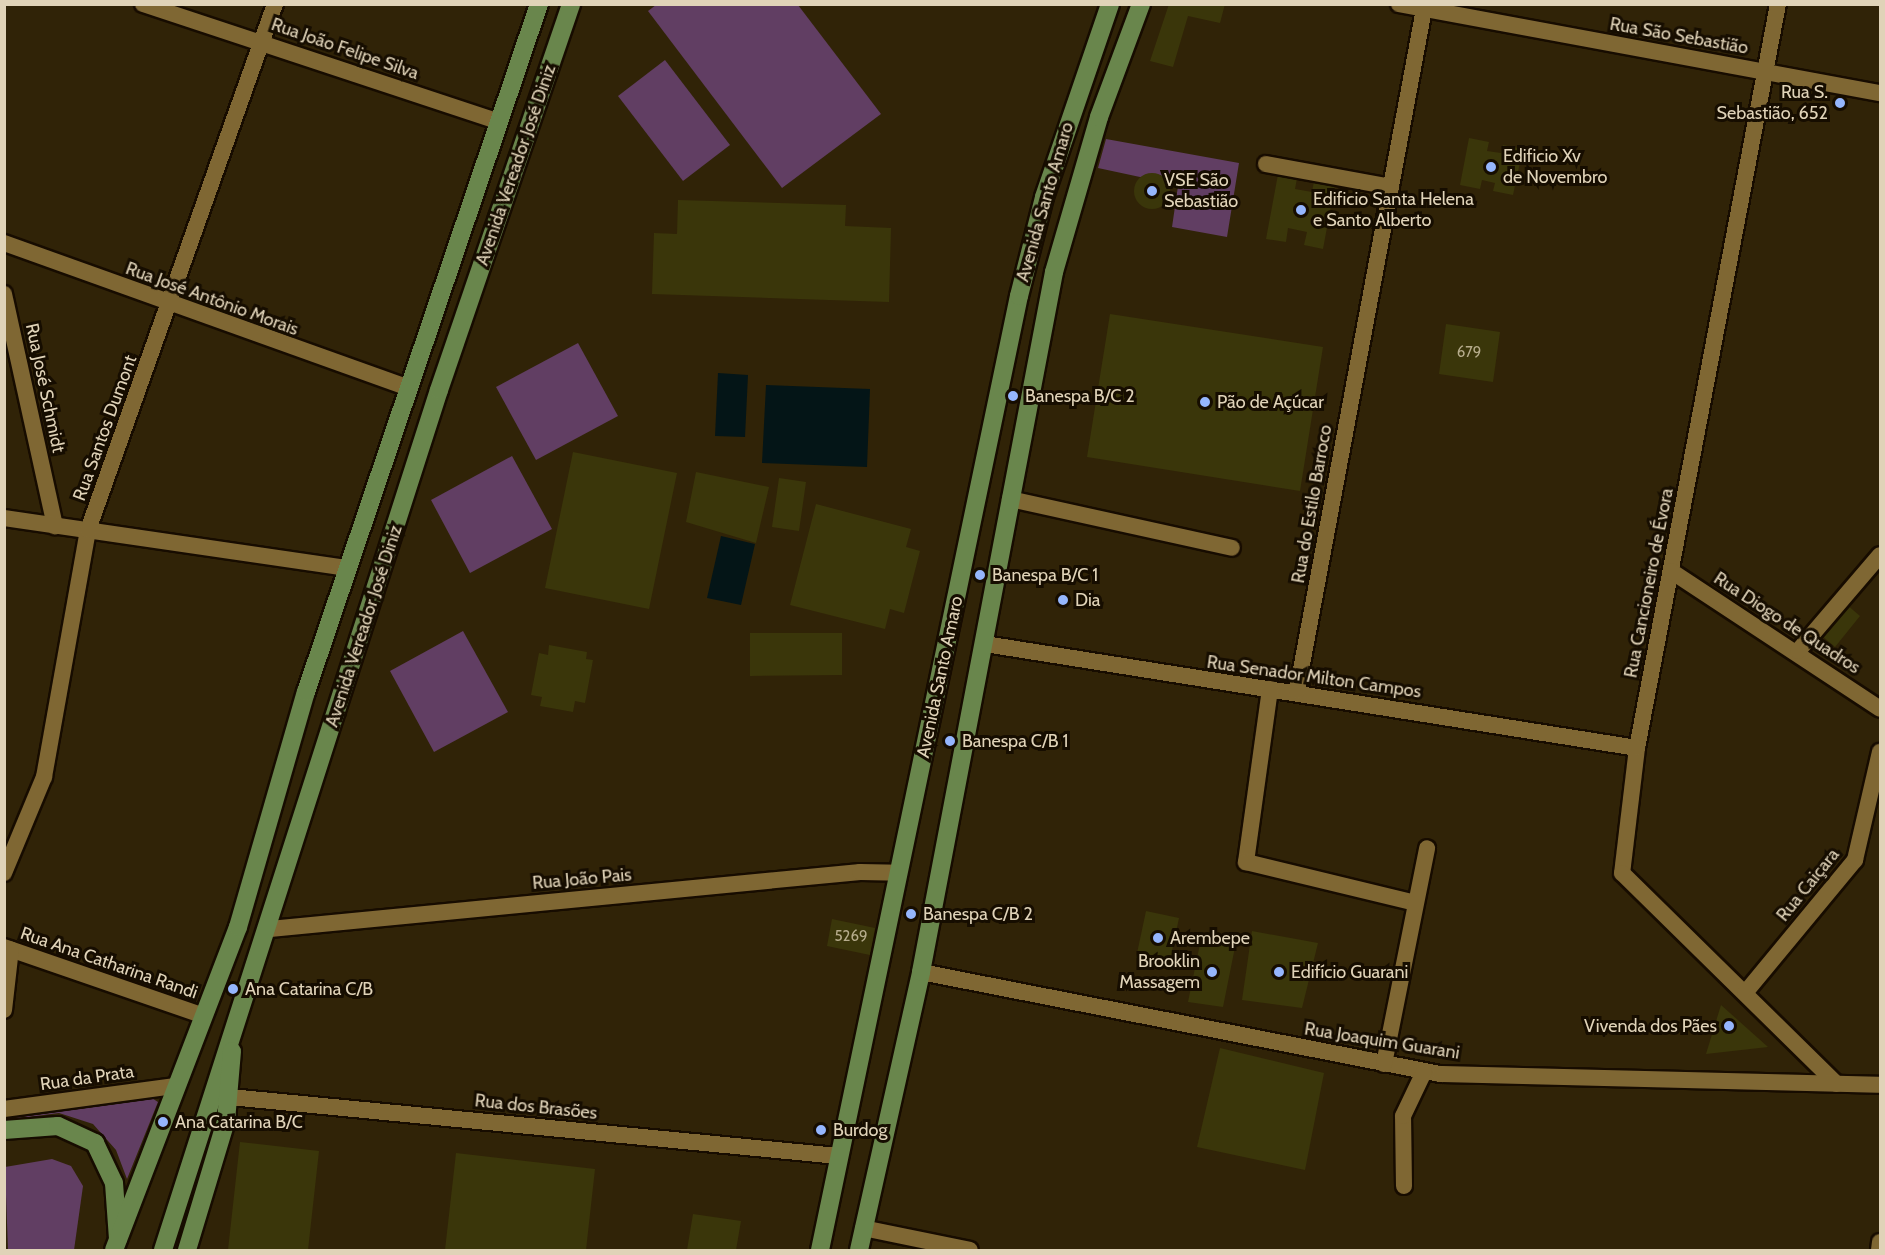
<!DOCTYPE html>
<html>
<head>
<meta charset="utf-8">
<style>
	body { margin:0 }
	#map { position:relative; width:1885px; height:1255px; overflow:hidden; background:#302307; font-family:Cabin,sans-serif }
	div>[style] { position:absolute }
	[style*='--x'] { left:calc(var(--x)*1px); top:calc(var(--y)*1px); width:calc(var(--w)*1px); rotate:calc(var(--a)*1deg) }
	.green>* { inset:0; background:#613e63 }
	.water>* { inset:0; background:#041517 }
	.building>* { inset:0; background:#3a360a }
	.round { border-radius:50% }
	.roads { filter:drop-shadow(2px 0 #170c00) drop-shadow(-2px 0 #170c00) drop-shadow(0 2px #170c00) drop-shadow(0 -2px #170c00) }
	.street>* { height:16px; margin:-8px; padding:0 8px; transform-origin:8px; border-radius:8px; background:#7f6733 }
	.primary>* { height:18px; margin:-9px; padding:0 9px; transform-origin:9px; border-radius:9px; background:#69864c }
	.dots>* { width:16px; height:16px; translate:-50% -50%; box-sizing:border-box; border:3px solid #160d00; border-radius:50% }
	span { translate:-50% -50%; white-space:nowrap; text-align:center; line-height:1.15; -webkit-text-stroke:6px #160d00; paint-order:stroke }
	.number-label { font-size:15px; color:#b6ac8c }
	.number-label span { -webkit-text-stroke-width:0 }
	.street-label { font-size:18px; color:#e0d3b8 }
	.poi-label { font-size:18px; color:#e0d3b8 }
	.right { translate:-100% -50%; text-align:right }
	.left { translate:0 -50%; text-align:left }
	.frame { position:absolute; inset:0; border:6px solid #e0d3b8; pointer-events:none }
</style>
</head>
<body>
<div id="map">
	<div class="green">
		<i style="clip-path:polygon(656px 5px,798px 5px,881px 114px,782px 188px,648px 11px)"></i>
		<i style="clip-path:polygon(665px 60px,730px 145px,683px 181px,618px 96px)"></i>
		<i style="clip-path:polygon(1106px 139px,1239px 163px,1227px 237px,1172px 227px,1178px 186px,1160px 175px,1140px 177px,1098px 168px)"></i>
		<i style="clip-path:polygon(578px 343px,618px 416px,536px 460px,496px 387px)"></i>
		<i style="clip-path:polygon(512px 456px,552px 529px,470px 573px,431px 500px)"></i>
		<i style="clip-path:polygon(463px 631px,508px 712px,434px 752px,390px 671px)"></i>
		<i style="clip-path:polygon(147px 1095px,158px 1102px,127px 1179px,116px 1150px,93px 1124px,59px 1113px,5px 1120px,4px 1115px)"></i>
		<i style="clip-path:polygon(52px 1159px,71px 1166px,83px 1186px,74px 1250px,8px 1250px,5px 1167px)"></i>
	</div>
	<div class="water">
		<i style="clip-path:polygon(718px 373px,748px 375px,745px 437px,715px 436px)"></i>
		<i style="clip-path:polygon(766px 385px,870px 389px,867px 467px,762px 463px)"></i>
		<i style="clip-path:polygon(721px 536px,755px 544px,741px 605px,707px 598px)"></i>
	</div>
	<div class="building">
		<i style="clip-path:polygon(1169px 4px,1225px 4px,1220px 23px,1188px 16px,1173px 67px,1150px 61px)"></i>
		<i style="clip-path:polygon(1469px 138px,1489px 142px,1487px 151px,1501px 153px,1503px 145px,1523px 149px,1513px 195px,1493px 191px,1495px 183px,1482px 180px,1480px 189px,1460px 185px)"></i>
		<i style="clip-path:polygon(1279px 169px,1298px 173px,1295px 189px,1312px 192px,1315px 176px,1336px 179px,1323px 249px,1304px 245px,1307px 232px,1288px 228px,1286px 242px,1266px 239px)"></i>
		<i class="round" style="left:1134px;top:173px;width:36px;height:36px"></i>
		<i style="clip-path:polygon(678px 200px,846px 205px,845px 226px,891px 228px,889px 302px,652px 294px,654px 233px,677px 234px)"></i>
		<i style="clip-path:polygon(1110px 314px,1323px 347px,1300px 491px,1087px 457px)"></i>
		<i style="clip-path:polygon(1446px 324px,1500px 332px,1493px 382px,1439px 374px)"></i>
		<i style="clip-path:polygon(573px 452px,677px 473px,649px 609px,545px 588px)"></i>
		<i style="clip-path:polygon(696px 472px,769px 487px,756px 543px,686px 522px)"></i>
		<i style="clip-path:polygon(779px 478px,806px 482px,799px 531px,772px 527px)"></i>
		<i style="clip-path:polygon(816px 504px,911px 529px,906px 547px,920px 551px,904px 613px,890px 609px,885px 629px,790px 605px)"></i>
		<i style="clip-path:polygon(1846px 604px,1860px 616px,1835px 647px,1821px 635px)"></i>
		<i style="clip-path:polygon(750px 633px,842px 633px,842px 675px,750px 676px)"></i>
		<i style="clip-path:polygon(549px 645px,587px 652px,586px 659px,593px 660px,585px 703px,575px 701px,573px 712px,540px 706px,542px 697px,531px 695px,539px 653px,548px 655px)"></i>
		<i style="clip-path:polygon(1146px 911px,1179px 918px,1169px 965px,1136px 958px)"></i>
		<i style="clip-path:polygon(832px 919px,875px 928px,870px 955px,827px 946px)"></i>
		<i style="clip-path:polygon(1252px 931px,1318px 943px,1302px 1008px,1242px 1000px)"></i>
		<i style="clip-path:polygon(1201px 939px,1236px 942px,1223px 1007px,1188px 1002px)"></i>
		<i style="clip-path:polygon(1721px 1005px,1768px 1047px,1706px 1054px)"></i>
		<i style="clip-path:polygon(1220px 1048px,1324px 1073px,1305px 1170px,1197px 1147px)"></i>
		<i style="clip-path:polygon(240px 1142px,319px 1151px,308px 1250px,228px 1250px)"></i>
		<i style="clip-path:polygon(456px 1153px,595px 1169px,586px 1250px,445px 1250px)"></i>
		<i style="clip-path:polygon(693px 1214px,741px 1221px,736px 1250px,687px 1250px)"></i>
	</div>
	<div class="roads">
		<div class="street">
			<i style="--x:143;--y:4;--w:375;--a:18.3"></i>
			<i style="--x:1399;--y:4;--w:489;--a:10.5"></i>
			<i style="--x:1778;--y:4;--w:757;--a:100.73"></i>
			<i style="--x:1637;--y:748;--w:126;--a:96.8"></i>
			<i style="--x:1622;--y:873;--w:301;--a:44.5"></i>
			<i style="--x:1266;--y:164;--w:127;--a:10.4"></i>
			<i style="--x:4;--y:243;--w:430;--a:19.7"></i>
			<i style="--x:4;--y:294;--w:238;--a:77.6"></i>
			<i style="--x:1010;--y:499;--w:227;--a:12.4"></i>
			<i style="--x:4;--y:518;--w:348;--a:8.3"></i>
			<i style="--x:1671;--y:571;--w:250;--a:33.4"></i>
			<i style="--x:985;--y:644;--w:660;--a:9.06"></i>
			<i style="--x:1798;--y:651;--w:126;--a:-49.5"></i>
			<i style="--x:1270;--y:689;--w:175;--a:97.9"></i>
			<i style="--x:1246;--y:862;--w:174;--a:13.6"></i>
			<i style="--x:1297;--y:691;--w:699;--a:-79.45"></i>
			<i style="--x:4;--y:873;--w:104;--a:-67.4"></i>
			<i style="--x:44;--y:777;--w:251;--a:-79.9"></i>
			<i style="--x:88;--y:530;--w:558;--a:-70.43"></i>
			<i style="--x:270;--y:929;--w:593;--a:-5.52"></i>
			<i style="--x:860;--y:872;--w:39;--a:1"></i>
			<i style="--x:4;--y:947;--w:208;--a:19"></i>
			<i style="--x:921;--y:972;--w:529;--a:11.12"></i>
			<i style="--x:1440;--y:1074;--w:440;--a:1.4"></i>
			<i style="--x:1745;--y:993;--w:173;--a:-50.4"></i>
			<i style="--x:1855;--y:860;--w:111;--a:-77"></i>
			<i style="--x:4;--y:1010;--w:61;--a:-83.5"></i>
			<i style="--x:1384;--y:1064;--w:220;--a:-78.7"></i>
			<i style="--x:230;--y:1097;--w:611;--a:5.54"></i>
			<i style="--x:4;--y:1109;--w:173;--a:-7.7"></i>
			<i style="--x:1404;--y:1186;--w:70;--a:-90.8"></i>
			<i style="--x:1403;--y:1116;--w:49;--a:-64.5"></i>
			<i style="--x:863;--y:1228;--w:109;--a:11.6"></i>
			<i style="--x:1879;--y:1250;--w:8;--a:-83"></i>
		</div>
		<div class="primary">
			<i style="--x:4;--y:1130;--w:54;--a:-4.2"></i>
			<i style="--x:58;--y:1126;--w:41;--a:24.7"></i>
			<i style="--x:95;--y:1143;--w:44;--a:64.6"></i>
			<i style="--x:114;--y:1183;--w:56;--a:85.9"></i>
			<i style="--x:114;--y:1250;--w:346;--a:-69"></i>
			<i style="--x:238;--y:927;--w:245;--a:-73.9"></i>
			<i style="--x:306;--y:692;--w:726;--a:-71.29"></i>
			<i style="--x:163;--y:1250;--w:903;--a:-72.21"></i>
			<i style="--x:439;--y:390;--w:408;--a:-71.1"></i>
			<i style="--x:187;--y:1250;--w:135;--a:-73.2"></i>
			<i style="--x:226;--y:1121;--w:70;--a:-85.1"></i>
			<i style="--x:820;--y:1250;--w:975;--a:-78.22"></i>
			<i style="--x:1019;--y:296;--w:102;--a:-75.8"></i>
			<i style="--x:1044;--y:197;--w:204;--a:-71.1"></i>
			<i style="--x:859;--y:1250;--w:285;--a:-77.4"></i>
			<i style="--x:921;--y:972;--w:713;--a:-79.24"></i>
			<i style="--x:1054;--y:272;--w:161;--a:-73.8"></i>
			<i style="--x:1099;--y:117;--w:121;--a:-69.6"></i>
		</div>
	</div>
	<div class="dots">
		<i style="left:1840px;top:103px;background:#95b6fd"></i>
		<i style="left:1491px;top:167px;background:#95b6fd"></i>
		<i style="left:1152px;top:191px;background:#95b6fd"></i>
		<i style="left:1301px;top:210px;background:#95b6fd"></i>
		<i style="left:1013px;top:396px;background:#95b6fd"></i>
		<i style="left:1205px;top:402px;background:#95b6fd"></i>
		<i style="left:980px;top:575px;background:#95b6fd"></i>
		<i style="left:1063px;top:600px;background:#95b6fd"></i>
		<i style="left:950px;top:741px;background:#95b6fd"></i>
		<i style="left:911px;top:914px;background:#95b6fd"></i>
		<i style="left:1158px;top:938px;background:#95b6fd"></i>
		<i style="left:1212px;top:972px;background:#95b6fd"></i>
		<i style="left:1279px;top:972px;background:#95b6fd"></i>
		<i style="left:233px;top:989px;background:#95b6fd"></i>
		<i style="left:1729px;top:1026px;background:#95b6fd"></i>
		<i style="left:163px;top:1122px;background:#95b6fd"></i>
		<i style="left:821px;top:1130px;background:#95b6fd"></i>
	</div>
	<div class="number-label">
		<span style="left:1469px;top:353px">679</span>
		<span style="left:851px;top:937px">5269</span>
	</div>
	<div class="street-label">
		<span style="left:1679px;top:36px;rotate:10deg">Rua São Sebastião</span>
		<span style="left:345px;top:49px;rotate:19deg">Rua João Felipe Silva</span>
		<span style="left:516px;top:165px;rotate:-71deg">Avenida Vereador José Diniz</span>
		<span style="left:1045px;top:202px;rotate:-74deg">Avenida Santo Amaro</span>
		<span style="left:212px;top:299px;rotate:20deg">Rua José Antônio Morais</span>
		<span style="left:45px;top:388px;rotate:78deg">Rua José Schmidt</span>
		<span style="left:105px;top:428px;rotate:-70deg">Rua Santos Dumont</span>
		<span style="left:1312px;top:504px;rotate:-80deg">Rua do Estilo Barroco</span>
		<span style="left:1649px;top:583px;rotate:-79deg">Rua Cancioneiro de Évora</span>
		<span style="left:1787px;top:623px;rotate:33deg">Rua Diogo de Quadros</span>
		<span style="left:364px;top:626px;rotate:-72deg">Avenida Vereador José Diniz</span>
		<span style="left:940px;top:677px;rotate:-78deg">Avenida Santo Amaro</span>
		<span style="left:1314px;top:677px;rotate:8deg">Rua Senador Milton Campos</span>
		<span style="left:582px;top:879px;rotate:-5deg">Rua João Pais</span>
		<span style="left:1808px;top:885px;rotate:-51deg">Rua Caiçara</span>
		<span style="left:109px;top:963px;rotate:19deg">Rua Ana Catharina Randi</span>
		<span style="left:1382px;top:1041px;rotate:9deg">Rua Joaquim Guarani</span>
		<span style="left:87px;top:1078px;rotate:-8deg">Rua da Prata</span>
		<span style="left:536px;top:1107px;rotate:6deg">Rua dos Brasões</span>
	</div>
	<div class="poi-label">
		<span class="right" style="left:1828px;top:103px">Rua S.<br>Sebastião, 652</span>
		<span class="left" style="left:1503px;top:167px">Edificio Xv<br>de Novembro</span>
		<span class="left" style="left:1164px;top:191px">VSE São<br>Sebastião</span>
		<span class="left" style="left:1313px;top:210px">Edificio Santa Helena<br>e Santo Alberto</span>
		<span class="left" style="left:1025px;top:396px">Banespa B/C 2</span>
		<span class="left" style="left:1217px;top:402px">Pão de Açúcar</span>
		<span class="left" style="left:992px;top:575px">Banespa B/C 1</span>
		<span class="left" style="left:1075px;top:600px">Dia</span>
		<span class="left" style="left:962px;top:741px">Banespa C/B 1</span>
		<span class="left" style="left:923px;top:914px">Banespa C/B 2</span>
		<span class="left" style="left:1170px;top:938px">Arembepe</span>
		<span class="right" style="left:1200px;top:972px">Brooklin<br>Massagem</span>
		<span class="left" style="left:1291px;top:972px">Edifício Guarani</span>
		<span class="left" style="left:245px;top:989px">Ana Catarina C/B</span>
		<span class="right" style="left:1717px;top:1026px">Vivenda dos Pães</span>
		<span class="left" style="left:175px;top:1122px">Ana Catarina B/C</span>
		<span class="left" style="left:833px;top:1130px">Burdog</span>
	</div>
	<div class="frame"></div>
</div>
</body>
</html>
